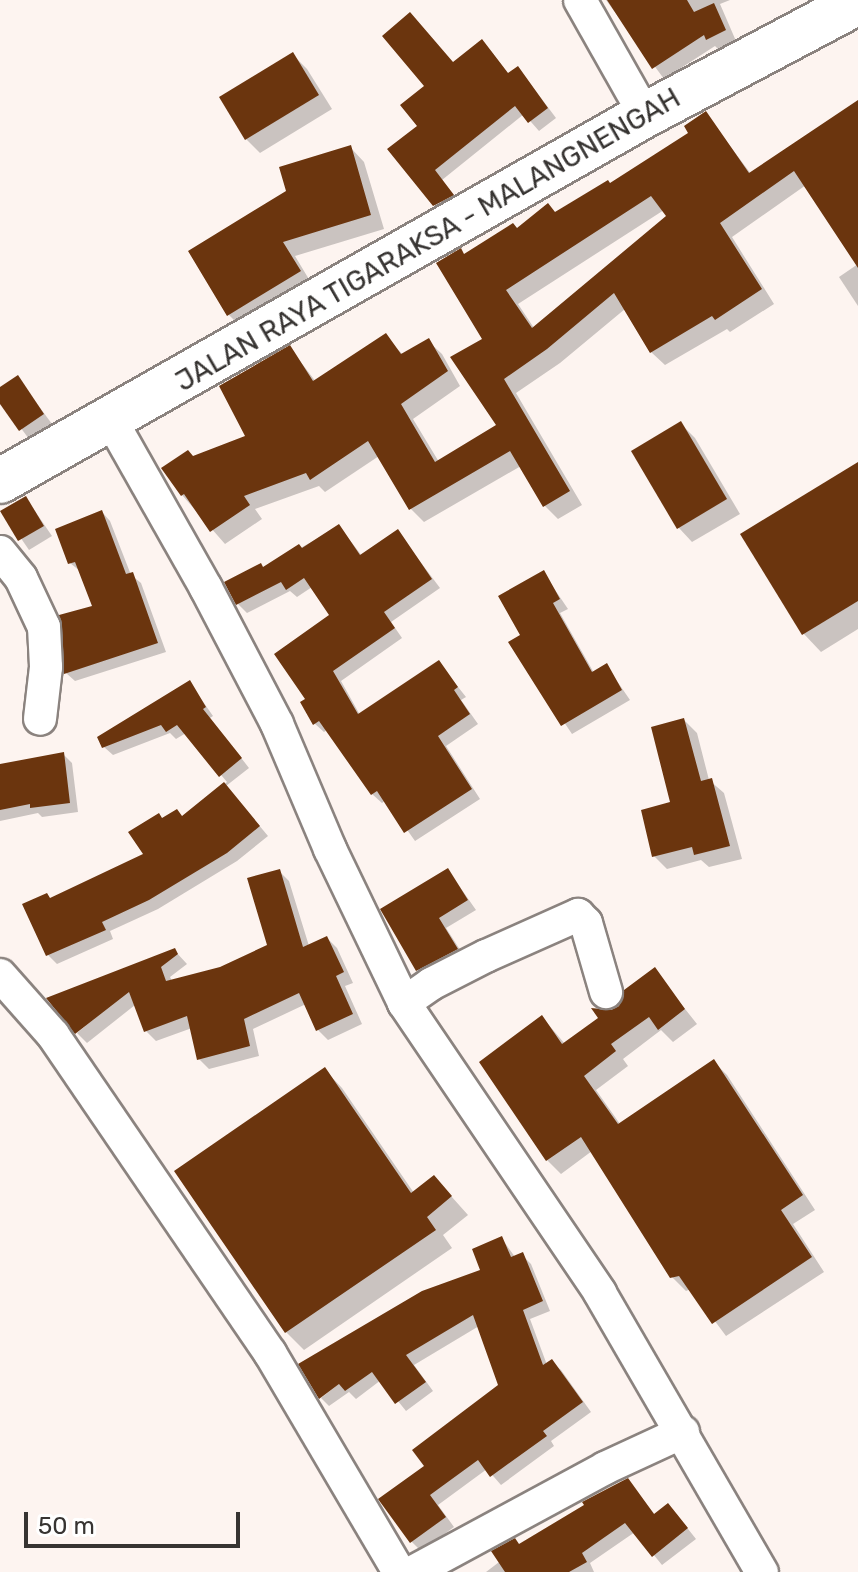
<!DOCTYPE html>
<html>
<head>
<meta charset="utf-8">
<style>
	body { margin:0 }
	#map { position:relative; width:858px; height:1572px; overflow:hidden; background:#fdf4f0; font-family:Rubik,sans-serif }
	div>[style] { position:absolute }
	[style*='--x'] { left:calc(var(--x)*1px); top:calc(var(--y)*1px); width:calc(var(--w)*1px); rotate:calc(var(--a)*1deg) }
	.shadow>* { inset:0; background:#0003 }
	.building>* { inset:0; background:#6b350e }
	.roads { filter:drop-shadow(2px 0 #8b837f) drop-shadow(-2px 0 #8b837f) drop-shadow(0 2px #8b837f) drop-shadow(0 -2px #8b837f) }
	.street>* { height:32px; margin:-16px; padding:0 16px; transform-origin:16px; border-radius:16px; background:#fff }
	.primary>* { height:44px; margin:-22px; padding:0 22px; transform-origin:22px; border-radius:22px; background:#fff }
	span { translate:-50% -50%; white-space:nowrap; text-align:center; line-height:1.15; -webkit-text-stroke:8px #fff; paint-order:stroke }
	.street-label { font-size:28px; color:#373432 }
	.scale { position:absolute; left:24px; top:1512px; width:216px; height:36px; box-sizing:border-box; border:4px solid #373432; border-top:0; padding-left:10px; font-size:24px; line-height:28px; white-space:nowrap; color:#373432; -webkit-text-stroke:6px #fff; paint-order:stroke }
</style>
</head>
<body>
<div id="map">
	<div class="shadow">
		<i style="clip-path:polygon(606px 0,730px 0,720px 4px,736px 41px,718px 49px,715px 46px,664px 79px)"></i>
		<i style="clip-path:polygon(491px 51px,509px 75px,518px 69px,526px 78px,556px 118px,539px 131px,524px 114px,442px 180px,461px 204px,444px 214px,435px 205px,420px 126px,453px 64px)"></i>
		<i style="clip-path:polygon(293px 55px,307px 69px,332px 109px,260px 153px,246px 139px)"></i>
		<i style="clip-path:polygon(evenodd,858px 102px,858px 264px,806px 185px,732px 237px,774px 304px,730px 332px,727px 329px,665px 365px,651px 352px,625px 309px,560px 363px,516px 393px,582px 505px,558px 519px,544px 505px,521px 466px,424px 522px,410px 508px,379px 456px,325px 492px,319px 486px,255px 509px,262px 519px,225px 544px,182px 495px,194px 458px,248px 437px,290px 348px,316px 382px,385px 335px,403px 355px,428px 341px,442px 354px,460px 386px,413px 419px,439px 462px,499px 426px,466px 256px,610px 185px,691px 133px,706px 114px,751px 174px,858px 102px,664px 210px,669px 216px,534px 328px,518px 304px,664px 210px)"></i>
		<i style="clip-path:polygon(350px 147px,364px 162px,384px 229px,295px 256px,313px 286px,243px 329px,229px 315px,289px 192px)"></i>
		<i style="clip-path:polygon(858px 264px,858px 306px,839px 277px)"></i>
		<i style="clip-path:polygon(18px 378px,52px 424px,29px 439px,0 400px,0 390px)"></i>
		<i style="clip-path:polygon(681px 424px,695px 438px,740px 514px,692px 542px,679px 528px)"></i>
		<i style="clip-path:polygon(858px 465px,858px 629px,821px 652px,803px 633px)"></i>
		<i style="clip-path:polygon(26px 498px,52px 536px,29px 550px,3px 512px)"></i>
		<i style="clip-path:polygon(102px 512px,110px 521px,131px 575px,141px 583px,166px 652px,75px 681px,66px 673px,94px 608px,80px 571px,70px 563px)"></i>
		<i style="clip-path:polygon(339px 526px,362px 556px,398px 532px,440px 588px,391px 622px,402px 638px,341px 681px,360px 715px,439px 663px,466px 697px,461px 700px,478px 724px,446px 746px,480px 799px,415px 841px,386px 800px,382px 803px,372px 794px,327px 730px,324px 732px,314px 723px,308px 699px,331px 615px,312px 587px,297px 597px,290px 591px,247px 613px,238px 604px,264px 569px)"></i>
		<i style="clip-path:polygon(543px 572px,568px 609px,560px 613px,594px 673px,606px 665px,630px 700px,572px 734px,511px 643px,523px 636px)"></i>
		<i style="clip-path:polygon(190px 683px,213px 716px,210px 718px,249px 768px,226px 786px,268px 836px,237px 861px,158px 909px,110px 931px,113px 939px,57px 964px,48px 955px,51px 900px,146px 855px,163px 820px,183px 818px,227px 782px,186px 733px,176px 739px,170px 733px,113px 755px,104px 747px)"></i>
		<i style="clip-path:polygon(684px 720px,697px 733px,709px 780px,724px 793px,742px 859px,709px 867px,701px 860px,667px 869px,654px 856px,673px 804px)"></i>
		<i style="clip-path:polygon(63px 754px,72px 763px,78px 812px,42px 817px,38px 813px,0 821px,0 767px)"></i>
		<i style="clip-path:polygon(448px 870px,476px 910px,446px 928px,466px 959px,427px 979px,418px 970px)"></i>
		<i style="clip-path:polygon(279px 871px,289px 881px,309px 946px,327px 938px,337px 948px,353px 983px,345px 986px,362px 1024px,328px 1040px,318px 1030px,306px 1004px,253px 1029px,259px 1056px,209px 1069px,199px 1059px,192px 1028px,156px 1041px,146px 1031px,135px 1005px,87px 1043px,77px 1033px,175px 951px,187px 964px,170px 977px,172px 981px,221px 969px,269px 946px)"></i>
		<i style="clip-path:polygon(654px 970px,697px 1024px,673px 1042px,661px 1030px,623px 1059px,628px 1066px,596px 1090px,620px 1124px,714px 1062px,727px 1075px,815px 1210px,793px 1224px,824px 1272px,726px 1336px,691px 1289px,686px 1291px,672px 1277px,592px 1151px,561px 1174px,547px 1160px,482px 1062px,542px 1017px,565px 1044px,621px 1007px)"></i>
		<i style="clip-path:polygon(325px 1070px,342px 1088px,414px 1193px,434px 1177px,468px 1215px,443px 1235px,452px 1248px,304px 1350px,286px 1332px)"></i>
		<i style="clip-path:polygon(502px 1239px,515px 1257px,522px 1255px,531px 1264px,550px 1311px,530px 1319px,547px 1365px,552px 1362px,561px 1370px,591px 1412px,551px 1441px,554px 1446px,501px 1485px,487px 1469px,438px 1505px,454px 1527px,421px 1551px,412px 1542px,426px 1466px,501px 1385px,479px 1326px,414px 1365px,433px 1391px,406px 1411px,381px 1380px,356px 1399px,349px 1392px,329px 1406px,321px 1398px,483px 1271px)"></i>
		<i style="clip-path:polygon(628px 1481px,656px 1516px,677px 1515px,696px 1539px,662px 1565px,635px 1532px,590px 1563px,594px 1572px,486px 1572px,520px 1546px)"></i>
	</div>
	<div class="building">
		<i style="clip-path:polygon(607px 0,687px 0,694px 12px,714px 3px,726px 30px,706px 40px,704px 35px,652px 69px)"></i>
		<i style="clip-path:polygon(410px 12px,453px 62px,482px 39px,508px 73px,518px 66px,548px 108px,528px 123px,515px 106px,435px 170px,454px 195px,433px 206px,387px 149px,417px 126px,400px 105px,424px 86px,382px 36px)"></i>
		<i style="clip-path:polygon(293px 52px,319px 95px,245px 140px,219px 97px)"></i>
		<i style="clip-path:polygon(evenodd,858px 100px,858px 268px,794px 171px,720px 223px,762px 289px,715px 320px,712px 316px,650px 353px,614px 293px,547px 349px,504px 379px,570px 491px,543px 507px,510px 451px,409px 510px,368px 441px,310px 480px,306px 473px,244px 496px,250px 505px,210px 532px,184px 494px,181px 496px,161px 468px,188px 450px,193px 456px,245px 436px,219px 386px,290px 345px,313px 381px,386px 333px,401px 354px,429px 338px,448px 371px,401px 404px,435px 462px,496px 425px,450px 357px,482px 339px,436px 263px,461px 248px,464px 254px,513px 223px,517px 228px,548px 203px,555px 212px,608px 180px,610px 183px,688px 133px,684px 126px,706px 111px,749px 173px,858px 100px,651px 196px,666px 216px,532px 328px,506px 290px,651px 196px)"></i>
		<i style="clip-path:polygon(351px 145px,371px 215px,283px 242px,301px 271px,227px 316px,188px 251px,286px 191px,279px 167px)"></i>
		<i style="clip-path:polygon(18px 375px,44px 414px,19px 431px,0 404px,0 387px)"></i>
		<i style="clip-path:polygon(681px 421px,727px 499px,677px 529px,631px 451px)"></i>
		<i style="clip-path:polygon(858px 462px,858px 601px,802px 635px,740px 534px)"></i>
		<i style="clip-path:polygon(26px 496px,44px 526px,18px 541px,0 511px)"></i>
		<i style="clip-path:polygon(102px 510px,126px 574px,133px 572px,158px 643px,64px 674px,59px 615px,92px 606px,75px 562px,68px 564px,55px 529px)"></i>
		<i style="clip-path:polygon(339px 524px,360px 555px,398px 529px,432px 579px,384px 612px,395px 628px,333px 671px,358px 714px,439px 660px,458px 687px,454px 690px,470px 714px,438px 736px,472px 789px,404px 833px,377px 791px,371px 795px,319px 721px,313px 725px,300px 702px,305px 699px,274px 654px,329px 615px,304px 578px,286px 590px,281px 582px,236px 605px,224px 582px,261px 563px,263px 567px,299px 544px,302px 548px)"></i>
		<i style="clip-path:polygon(544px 570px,560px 599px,553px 603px,592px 672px,607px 663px,622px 690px,561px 726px,508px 642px,520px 635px,498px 596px)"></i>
		<i style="clip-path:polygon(190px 680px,206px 707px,203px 709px,242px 758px,219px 777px,177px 725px,166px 732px,161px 725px,102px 748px,97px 737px)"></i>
		<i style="clip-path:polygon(684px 718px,701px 781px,712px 778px,730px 846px,694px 855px,692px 847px,652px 857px,641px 810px,670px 802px,651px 727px)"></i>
		<i style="clip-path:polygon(64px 752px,70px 803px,30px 808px,30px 804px,0 810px,0 764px)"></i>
		<i style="clip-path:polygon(224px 782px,260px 826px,227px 853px,149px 900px,102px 922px,106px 930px,46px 956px,22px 904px,47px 893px,50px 898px,143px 854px,128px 832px,159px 813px,162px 818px,177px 809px,182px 816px)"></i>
		<i style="clip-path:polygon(448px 868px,468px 900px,439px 918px,458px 949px,416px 971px,380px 909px)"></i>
		<i style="clip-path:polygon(280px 869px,303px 947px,327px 936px,344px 972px,336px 976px,353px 1014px,316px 1031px,299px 993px,244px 1019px,250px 1046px,197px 1060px,187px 1016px,144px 1032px,129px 992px,75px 1034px,46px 998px,175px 948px,178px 954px,161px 967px,166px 981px,220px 967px,267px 945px,247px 878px)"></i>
		<i style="clip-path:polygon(655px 967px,685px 1009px,658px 1030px,649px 1017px,611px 1044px,616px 1051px,584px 1076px,618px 1124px,714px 1059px,803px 1195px,781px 1210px,812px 1257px,712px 1324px,679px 1276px,670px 1278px,581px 1137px,546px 1161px,479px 1062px,542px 1015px,562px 1044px,598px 1018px,591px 1008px,611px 1010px,619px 1006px,624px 990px)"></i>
		<i style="clip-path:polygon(325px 1067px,411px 1193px,434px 1175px,452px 1196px,427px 1217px,436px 1230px,285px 1333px,174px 1171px)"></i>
		<i style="clip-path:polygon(502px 1236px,511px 1257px,523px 1252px,543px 1301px,523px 1310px,543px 1365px,552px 1359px,583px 1402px,543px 1431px,547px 1436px,490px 1477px,478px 1460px,430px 1495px,446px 1517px,410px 1543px,378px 1499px,424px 1466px,412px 1450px,498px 1385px,473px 1315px,406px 1355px,426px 1382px,395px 1404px,372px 1372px,345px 1391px,339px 1384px,319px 1399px,298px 1364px,422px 1291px,480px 1270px,472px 1249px)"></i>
		<i style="clip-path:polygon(628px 1478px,654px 1514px,668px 1503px,688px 1528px,652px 1557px,625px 1523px,582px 1553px,587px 1562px,569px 1572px,505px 1572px,491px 1551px,515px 1538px,519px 1544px,584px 1505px,582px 1502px)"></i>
	</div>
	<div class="roads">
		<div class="street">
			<i style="--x:580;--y:0;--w:132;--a:60.5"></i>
			<i style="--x:111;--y:420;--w:193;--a:60.5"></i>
			<i style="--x:206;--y:588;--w:153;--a:62.4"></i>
			<i style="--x:277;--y:724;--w:136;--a:67"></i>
			<i style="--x:330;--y:849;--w:171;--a:64.3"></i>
			<i style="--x:404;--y:1003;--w:350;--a:55.9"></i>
			<i style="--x:600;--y:1293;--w:323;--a:59.9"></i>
			<i style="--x:0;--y:552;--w:33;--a:51"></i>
			<i style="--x:21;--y:578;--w:54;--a:64.9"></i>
			<i style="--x:44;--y:627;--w:40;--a:87.1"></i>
			<i style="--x:46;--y:667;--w:52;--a:96.6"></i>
			<i style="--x:0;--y:975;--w:80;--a:48.5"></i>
			<i style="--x:53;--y:1035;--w:385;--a:55.7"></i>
			<i style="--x:270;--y:1353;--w:254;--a:59.5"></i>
			<i style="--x:404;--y:1003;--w:33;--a:-35"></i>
			<i style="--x:431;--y:984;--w:62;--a:-27"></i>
			<i style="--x:486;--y:956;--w:101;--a:-24"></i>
			<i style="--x:578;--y:915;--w:11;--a:45"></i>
			<i style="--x:586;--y:923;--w:72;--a:73.8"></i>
			<i style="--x:413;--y:1572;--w:218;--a:-28.4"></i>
			<i style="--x:605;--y:1468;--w:86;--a:-24.8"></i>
		</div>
		<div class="primary">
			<i style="--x:0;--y:481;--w:742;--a:-29.57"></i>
			<i style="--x:645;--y:115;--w:241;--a:-27.9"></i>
		</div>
	</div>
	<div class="street-label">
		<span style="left:428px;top:240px;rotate:-30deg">JALAN RAYA TIGARAKSA - MALANGNENGAH</span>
	</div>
	<div class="scale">50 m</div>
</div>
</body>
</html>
